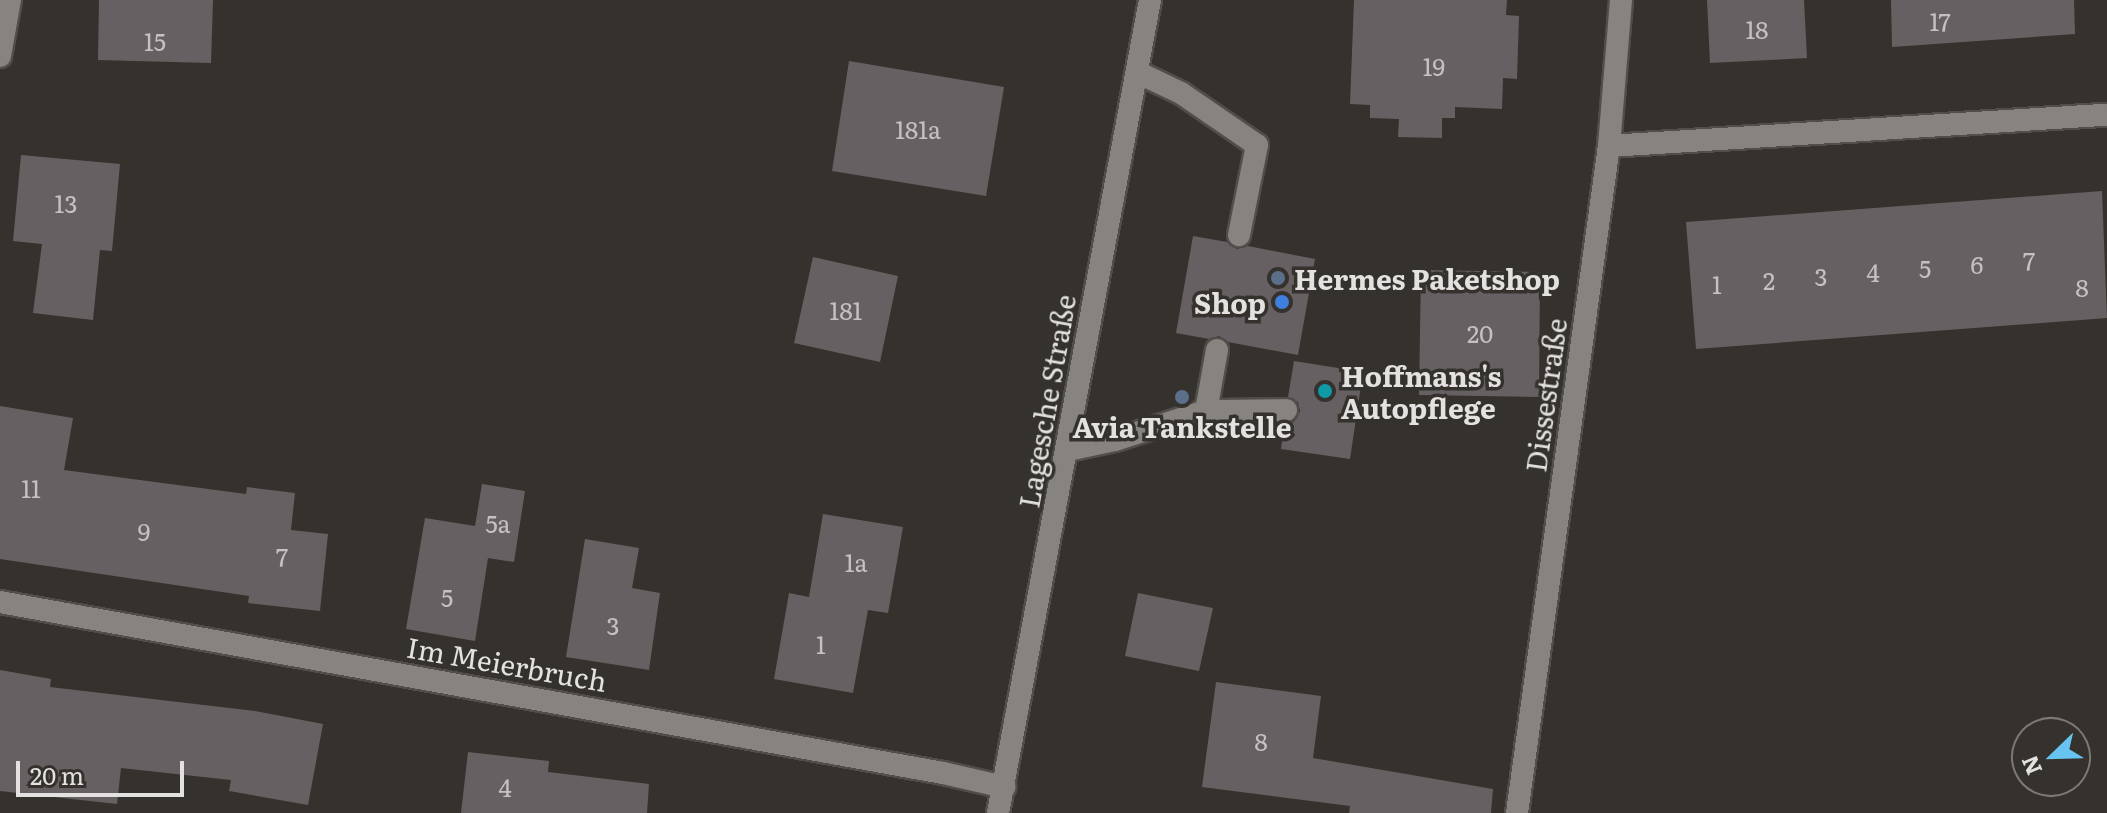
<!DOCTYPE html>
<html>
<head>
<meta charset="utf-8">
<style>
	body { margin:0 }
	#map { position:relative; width:2107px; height:813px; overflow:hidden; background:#35322e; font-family:Literata,serif }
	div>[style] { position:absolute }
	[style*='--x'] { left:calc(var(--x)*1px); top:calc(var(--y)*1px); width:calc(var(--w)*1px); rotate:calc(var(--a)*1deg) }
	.building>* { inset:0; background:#666062 }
	.roads { filter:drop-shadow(2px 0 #504d4b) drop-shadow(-2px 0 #504d4b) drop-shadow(0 2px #504d4b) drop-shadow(0 -2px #504d4b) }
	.service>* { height:22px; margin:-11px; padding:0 11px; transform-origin:11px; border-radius:11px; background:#87847f }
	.minor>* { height:22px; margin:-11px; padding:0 11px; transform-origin:11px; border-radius:11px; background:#87847f }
	.tertiary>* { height:22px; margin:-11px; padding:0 11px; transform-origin:11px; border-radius:11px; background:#87847f }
	.dots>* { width:22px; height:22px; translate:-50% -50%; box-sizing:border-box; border:4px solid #35322e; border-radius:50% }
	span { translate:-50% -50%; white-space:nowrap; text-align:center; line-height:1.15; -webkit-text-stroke:7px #35322e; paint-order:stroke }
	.number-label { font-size:24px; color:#c4c2c0 }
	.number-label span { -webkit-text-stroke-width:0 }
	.poi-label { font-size:28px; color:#e4e2e0; font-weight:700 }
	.left { translate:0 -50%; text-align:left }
	.right { translate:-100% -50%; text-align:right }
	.street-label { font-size:28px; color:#e4e2e0 }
	.north { position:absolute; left:2011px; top:717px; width:80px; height:80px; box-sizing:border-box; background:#35322e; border:2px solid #7b7875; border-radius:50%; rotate:247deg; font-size:22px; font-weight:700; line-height:32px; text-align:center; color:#e4e2e0 }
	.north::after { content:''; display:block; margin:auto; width:28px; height:36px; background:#67c4f0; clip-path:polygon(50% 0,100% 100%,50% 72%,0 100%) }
	.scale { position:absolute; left:16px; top:761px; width:168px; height:36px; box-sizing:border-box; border:4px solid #e4e2e0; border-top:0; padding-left:10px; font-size:24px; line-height:28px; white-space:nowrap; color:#e4e2e0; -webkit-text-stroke:6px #35322e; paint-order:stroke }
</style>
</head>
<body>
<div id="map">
	<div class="building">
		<i style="clip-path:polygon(99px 0,213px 0,211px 63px,98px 60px)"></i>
		<i style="clip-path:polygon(1354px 0,1507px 0,1506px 15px,1519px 16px,1517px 79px,1503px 78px,1502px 109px,1455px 107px,1455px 118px,1442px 118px,1442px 138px,1398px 137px,1399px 119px,1370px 118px,1370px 105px,1350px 104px)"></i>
		<i style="clip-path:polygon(1707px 0,1804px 0,1807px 58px,1710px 63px)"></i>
		<i style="clip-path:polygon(1891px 0,2074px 0,2075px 34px,1892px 47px)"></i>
		<i style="clip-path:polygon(849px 61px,1004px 87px,986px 196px,832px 171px)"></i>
		<i style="clip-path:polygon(21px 155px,120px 164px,112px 251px,100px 250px,93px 320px,33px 313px,42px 244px,13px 241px)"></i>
		<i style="clip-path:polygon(2102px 191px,2107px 318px,1696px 349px,1686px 222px)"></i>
		<i style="clip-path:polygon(1193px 236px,1227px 242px,1237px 249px,1248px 246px,1315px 259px,1298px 355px,1228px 342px,1219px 336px,1209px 339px,1176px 333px)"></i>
		<i style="clip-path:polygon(813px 257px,898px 276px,880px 362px,794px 343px)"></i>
		<i style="clip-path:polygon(1421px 270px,1540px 272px,1539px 397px,1419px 395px)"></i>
		<i style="clip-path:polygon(1294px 361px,1363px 372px,1350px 459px,1281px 449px,1284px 424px,1294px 422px,1300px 411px,1298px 402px,1288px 397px)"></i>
		<i style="clip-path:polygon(0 406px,73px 418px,64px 470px,246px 494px,247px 487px,295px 493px,291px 530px,328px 534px,320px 611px,248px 603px,249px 596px,0 559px)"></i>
		<i style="clip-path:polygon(482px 484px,525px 491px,514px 562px,488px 558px,475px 641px,406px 629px,425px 518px,475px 526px)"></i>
		<i style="clip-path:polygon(823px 514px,903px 527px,888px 613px,868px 610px,853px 693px,774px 679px,789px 593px,809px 597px)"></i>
		<i style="clip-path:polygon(585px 539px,639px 548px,632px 588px,660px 593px,649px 670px,566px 657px)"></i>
		<i style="clip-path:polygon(1138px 593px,1213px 608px,1199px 671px,1125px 656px)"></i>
		<i style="clip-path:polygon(0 670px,51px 679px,50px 687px,255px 711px,323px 724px,308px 805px,229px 791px,231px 780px,121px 768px,117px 804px,0 791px)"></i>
		<i style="clip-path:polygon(1216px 682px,1321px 696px,1313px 758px,1493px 789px,1491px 813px,1349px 813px,1350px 806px,1202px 787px)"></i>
		<i style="clip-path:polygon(468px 752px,549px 761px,548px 772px,649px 784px,647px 813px,461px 813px)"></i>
	</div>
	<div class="roads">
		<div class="service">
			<i style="--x:1137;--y:72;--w:49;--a:25.5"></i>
			<i style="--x:1181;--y:93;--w:92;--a:34.4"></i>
			<i style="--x:1257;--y:145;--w:92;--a:101.3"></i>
			<i style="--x:1609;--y:146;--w:146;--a:-85.3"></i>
			<i style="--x:1206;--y:411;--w:80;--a:-0.7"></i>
			<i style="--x:1068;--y:450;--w:48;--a:-12"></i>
			<i style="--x:1115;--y:440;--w:96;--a:-17.7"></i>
			<i style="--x:1206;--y:411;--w:62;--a:-79.8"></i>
		</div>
		<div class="minor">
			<i style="--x:0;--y:56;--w:57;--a:-79.9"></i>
			<i style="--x:0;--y:602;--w:958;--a:10.28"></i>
			<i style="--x:943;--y:773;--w:63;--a:12.9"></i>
			<i style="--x:1517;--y:813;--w:673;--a:-82.15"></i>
			<i style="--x:1609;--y:146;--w:499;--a:-3.6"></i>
		</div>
		<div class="tertiary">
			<i style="--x:998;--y:813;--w:827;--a:-79.41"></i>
		</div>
	</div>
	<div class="dots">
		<i style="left:1278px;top:278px;background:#5c6f8a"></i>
		<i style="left:1282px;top:302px;background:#3f7fe0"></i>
		<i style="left:1325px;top:391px;background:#0f9aa8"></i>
		<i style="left:1182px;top:397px;background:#5c6f8a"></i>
	</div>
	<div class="number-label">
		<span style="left:1940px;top:21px">17</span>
		<span style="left:1757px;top:29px">18</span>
		<span style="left:155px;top:41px">15</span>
		<span style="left:1434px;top:66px">19</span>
		<span style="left:918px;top:129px">181a</span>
		<span style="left:66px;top:203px">13</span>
		<span style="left:2029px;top:260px">7</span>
		<span style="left:1977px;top:264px">6</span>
		<span style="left:1925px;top:268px">5</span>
		<span style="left:1873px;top:272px">4</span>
		<span style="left:1821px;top:276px">3</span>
		<span style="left:1769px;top:280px">2</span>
		<span style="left:1717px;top:284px">1</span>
		<span style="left:2082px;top:287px">8</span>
		<span style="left:846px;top:310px">181</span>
		<span style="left:1480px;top:333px">20</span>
		<span style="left:31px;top:488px">11</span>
		<span style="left:498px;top:523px">5a</span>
		<span style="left:144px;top:531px">9</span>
		<span style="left:282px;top:556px">7</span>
		<span style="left:856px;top:562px">1a</span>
		<span style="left:447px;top:597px">5</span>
		<span style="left:613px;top:625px">3</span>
		<span style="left:821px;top:644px">1</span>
		<span style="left:1261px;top:741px">8</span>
		<span style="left:505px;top:787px">4</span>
	</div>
	<div class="poi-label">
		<span class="left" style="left:1294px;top:278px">Hermes Paketshop</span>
		<span class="right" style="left:1266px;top:302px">Shop</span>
		<span class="left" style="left:1341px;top:391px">Hoffmans's<br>Autopflege</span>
		<span style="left:1182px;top:426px">Avia Tankstelle</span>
	</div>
	<div class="street-label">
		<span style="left:1545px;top:395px;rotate:-82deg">Dissestraße</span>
		<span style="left:1046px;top:401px;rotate:-80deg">Lagesche Straße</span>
		<span style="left:507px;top:663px;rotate:10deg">Im Meierbruch</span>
	</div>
	<div class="north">N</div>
	<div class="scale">20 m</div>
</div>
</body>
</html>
